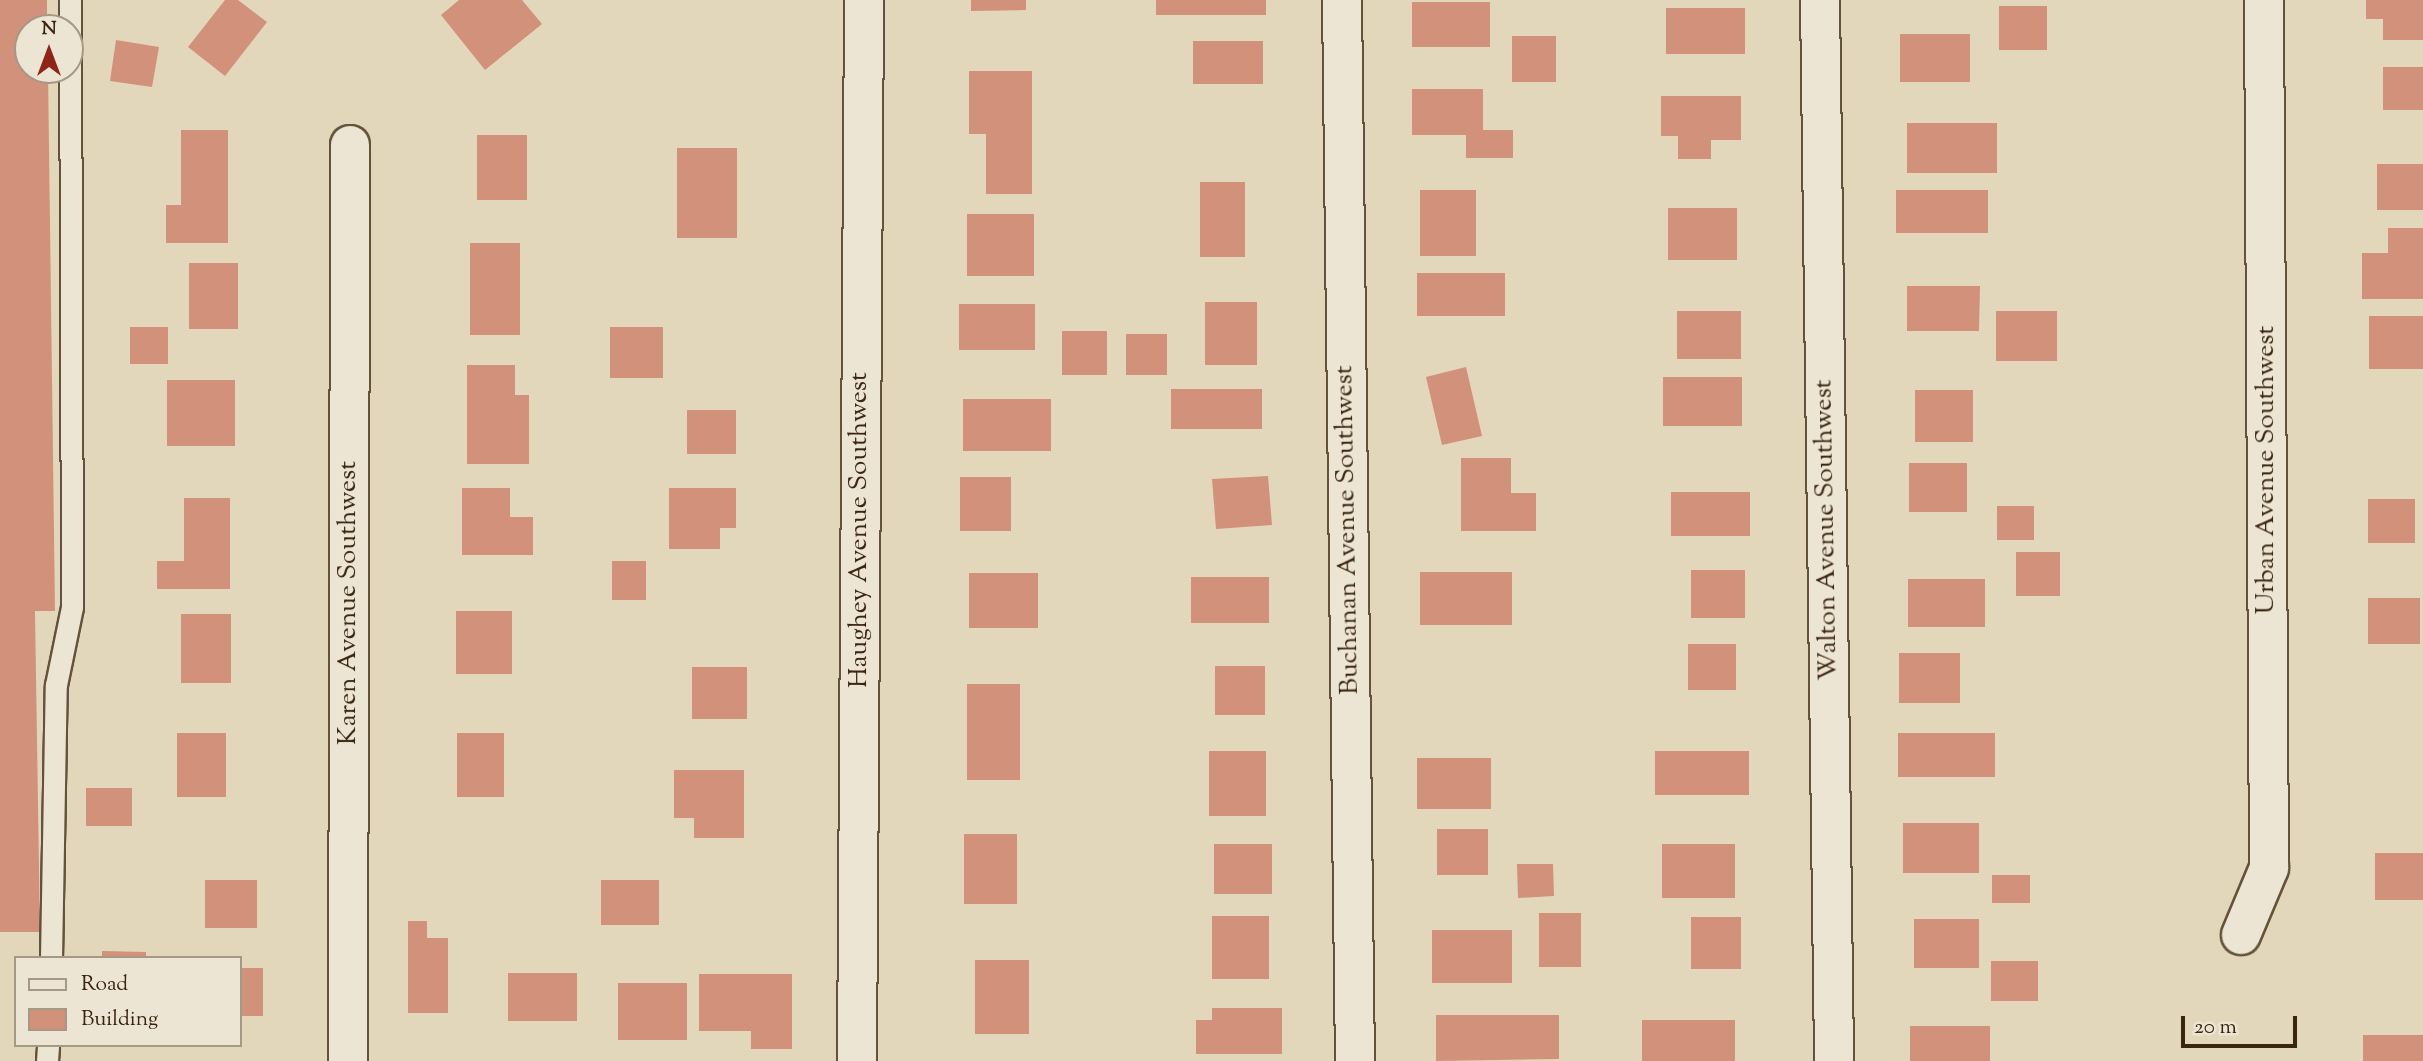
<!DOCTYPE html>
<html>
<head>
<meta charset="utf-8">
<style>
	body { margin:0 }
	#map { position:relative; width:2423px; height:1061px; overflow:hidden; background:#e3d7bb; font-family:"Sorts Mill Goudy",serif }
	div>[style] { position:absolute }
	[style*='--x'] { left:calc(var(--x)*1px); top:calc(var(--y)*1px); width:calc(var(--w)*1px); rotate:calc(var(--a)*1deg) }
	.building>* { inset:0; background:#d1917b }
	.roads { filter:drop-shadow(2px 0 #64523b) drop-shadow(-2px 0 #64523b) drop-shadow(0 2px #64523b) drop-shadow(0 -2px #64523b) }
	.lane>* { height:21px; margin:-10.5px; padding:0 10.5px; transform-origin:10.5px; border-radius:10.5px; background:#ede5d3 }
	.street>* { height:38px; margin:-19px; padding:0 19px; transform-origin:19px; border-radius:19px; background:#ede5d3 }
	span { translate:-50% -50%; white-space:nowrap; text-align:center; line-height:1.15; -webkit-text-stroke:5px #ede5d3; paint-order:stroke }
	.street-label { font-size:26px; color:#392510 }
	.legend { position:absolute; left:14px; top:956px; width:228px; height:91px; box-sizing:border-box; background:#ede5d3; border:2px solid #a59885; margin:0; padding:9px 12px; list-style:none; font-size:21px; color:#392510 }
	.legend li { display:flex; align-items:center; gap:14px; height:35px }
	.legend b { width:35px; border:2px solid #a59885 }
	.north { position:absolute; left:14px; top:14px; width:70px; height:70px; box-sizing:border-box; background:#ede5d3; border:2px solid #a59885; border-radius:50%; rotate:0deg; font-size:19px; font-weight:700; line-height:28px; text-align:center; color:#392510 }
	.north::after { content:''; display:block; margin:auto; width:24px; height:32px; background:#8f2418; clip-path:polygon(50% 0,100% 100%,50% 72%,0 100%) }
	.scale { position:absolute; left:2181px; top:1016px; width:116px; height:32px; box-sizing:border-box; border:4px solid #392510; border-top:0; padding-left:9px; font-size:21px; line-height:24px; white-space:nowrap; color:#392510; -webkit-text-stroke:5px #ede5d3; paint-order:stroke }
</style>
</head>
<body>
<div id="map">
	<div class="building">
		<i style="clip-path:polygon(0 0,47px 0,47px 28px,28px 28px,28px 70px,48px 70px,55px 611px,35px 611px,40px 932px,0 932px)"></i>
		<i style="clip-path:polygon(225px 0,238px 0,267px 22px,225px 76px,188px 47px)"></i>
		<i style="clip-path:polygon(459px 0,522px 0,542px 24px,485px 70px,441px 15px)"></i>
		<i style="clip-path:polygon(971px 0,1026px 0,1026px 10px,971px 11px)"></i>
		<i style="clip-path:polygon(1156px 0,1266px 0,1266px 15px,1156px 15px)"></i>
		<i style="clip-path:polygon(2366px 0,2423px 0,2423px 40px,2383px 40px,2383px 19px,2366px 19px)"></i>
		<i style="clip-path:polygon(1412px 2px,1490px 2px,1490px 47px,1412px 47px)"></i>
		<i style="clip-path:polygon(1999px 6px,2047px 6px,2047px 50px,1999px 50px)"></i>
		<i style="clip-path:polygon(1666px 8px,1745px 8px,1745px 54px,1666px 54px)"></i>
		<i style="clip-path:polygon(1900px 34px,1970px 34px,1970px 82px,1900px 82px)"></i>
		<i style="clip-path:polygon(1512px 36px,1556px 36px,1556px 82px,1512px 82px)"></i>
		<i style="clip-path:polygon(116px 40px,159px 47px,152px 87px,110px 81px)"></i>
		<i style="clip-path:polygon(1193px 41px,1263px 41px,1263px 84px,1193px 84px)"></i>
		<i style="clip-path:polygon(2383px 67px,2423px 67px,2423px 110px,2383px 110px)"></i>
		<i style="clip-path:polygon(969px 71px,1032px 71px,1032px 194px,986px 194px,986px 134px,969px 134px)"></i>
		<i style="clip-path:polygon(1412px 89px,1483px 89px,1483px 130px,1513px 130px,1513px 158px,1466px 158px,1466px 135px,1412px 135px)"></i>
		<i style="clip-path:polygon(1661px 96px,1741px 96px,1741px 140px,1711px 140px,1711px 159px,1678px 159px,1678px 136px,1661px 136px)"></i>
		<i style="clip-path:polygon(1907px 123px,1997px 123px,1997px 173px,1907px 173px)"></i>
		<i style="clip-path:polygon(181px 130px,228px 130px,228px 243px,166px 243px,166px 205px,181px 205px)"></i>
		<i style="clip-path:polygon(477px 135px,527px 135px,527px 200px,477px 200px)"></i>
		<i style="clip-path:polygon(677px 148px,737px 148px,737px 238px,677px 238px)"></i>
		<i style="clip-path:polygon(2377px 164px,2423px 164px,2423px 210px,2377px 210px)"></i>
		<i style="clip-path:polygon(1200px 182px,1245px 182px,1245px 257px,1200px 257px)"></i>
		<i style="clip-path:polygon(1420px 190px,1476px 190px,1476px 256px,1420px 256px)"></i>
		<i style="clip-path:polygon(1896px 190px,1988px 190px,1988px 233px,1896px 233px)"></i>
		<i style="clip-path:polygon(1668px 208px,1737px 208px,1737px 260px,1668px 260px)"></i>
		<i style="clip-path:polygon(967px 214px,1034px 214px,1034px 276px,967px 276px)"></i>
		<i style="clip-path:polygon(2388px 228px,2423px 228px,2423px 299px,2362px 299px,2362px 253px,2388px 253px)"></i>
		<i style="clip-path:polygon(470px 243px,520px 243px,520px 335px,470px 335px)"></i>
		<i style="clip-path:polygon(189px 263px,238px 263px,238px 329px,189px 329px)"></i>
		<i style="clip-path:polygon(1417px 273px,1505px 273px,1505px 316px,1417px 316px)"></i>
		<i style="clip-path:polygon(1907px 286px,1980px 286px,1979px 331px,1907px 331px)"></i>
		<i style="clip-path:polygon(1205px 302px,1257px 302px,1257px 365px,1205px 365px)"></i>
		<i style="clip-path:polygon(959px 304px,1035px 304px,1035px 350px,959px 350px)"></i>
		<i style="clip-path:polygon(1677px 311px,1741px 311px,1741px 359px,1677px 359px)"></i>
		<i style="clip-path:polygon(1996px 311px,2057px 311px,2057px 361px,1996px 361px)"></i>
		<i style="clip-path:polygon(2369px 316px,2423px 316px,2423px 369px,2369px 369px)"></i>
		<i style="clip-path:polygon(130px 327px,168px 327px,168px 364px,130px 364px)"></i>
		<i style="clip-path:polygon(610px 327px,663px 327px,663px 378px,610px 378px)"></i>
		<i style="clip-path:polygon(1062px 331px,1107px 331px,1107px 375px,1062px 375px)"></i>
		<i style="clip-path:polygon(1126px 334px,1167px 334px,1167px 375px,1126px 375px)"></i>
		<i style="clip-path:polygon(467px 365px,515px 365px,515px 395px,529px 395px,529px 464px,467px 464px)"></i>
		<i style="clip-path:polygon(1466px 367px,1482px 436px,1442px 445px,1426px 377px)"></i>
		<i style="clip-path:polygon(1663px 377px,1742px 377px,1742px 426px,1663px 426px)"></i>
		<i style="clip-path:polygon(167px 380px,235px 380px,235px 446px,167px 446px)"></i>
		<i style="clip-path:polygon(1171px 389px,1262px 389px,1262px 429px,1171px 429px)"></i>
		<i style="clip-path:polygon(1915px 390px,1973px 390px,1973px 442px,1915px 442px)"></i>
		<i style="clip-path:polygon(963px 399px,1051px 399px,1051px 451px,963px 451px)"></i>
		<i style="clip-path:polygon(687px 410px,736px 410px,736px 454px,687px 454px)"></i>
		<i style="clip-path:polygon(1461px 458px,1511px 458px,1511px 493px,1536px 493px,1536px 531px,1461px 531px)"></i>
		<i style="clip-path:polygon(1909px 463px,1967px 463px,1967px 512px,1909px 512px)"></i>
		<i style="clip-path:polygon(1268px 476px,1272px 525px,1216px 529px,1212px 479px)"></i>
		<i style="clip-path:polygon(960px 477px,1011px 477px,1011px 531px,960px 531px)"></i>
		<i style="clip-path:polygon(462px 488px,510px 488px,510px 517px,533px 517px,533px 555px,462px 555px)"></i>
		<i style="clip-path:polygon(669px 488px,736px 488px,736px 528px,720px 528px,720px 549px,669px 549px)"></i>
		<i style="clip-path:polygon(1671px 492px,1750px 492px,1750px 536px,1671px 536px)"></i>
		<i style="clip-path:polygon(184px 498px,230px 498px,230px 589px,157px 589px,157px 561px,184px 561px)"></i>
		<i style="clip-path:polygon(2368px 499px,2415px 499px,2415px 543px,2368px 543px)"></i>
		<i style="clip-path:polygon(1997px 506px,2034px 506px,2034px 540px,1997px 540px)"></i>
		<i style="clip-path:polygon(2016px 552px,2060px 552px,2060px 596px,2016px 596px)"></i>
		<i style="clip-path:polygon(612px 561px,646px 561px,646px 600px,612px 600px)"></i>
		<i style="clip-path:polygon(1691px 570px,1745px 570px,1745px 618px,1691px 618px)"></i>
		<i style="clip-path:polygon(1420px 572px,1512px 572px,1512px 625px,1420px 625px)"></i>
		<i style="clip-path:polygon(969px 573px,1038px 573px,1038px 628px,969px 628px)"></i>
		<i style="clip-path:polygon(1191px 577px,1269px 577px,1269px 623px,1191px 623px)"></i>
		<i style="clip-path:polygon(1908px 579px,1985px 579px,1985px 627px,1908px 627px)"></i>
		<i style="clip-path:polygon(2368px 598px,2420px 598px,2420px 644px,2368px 644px)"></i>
		<i style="clip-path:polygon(456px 611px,512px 611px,512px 674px,456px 674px)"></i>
		<i style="clip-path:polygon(181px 614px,231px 614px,231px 683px,181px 683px)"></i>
		<i style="clip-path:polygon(1688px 644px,1736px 644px,1736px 690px,1688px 690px)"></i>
		<i style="clip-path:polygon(1899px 653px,1960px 653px,1960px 703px,1899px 703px)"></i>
		<i style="clip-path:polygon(1215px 666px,1265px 666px,1265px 715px,1215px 715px)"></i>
		<i style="clip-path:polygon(692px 667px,747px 667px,747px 719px,692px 719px)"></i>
		<i style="clip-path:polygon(967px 684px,1020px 684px,1020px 780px,967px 780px)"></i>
		<i style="clip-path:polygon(177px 733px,226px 733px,226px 797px,177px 797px)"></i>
		<i style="clip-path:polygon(457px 733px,504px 733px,504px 797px,457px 797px)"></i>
		<i style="clip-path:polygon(1898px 733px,1995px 733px,1995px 777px,1898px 777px)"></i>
		<i style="clip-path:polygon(1209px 751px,1266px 751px,1266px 816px,1209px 816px)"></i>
		<i style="clip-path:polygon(1655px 751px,1749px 751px,1749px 795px,1655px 795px)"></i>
		<i style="clip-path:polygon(1417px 758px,1491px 758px,1491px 809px,1417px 809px)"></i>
		<i style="clip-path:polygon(674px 770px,744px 770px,744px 838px,694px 838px,694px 818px,674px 818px)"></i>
		<i style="clip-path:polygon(86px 788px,132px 788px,132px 826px,86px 826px)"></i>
		<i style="clip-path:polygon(1903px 823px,1979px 823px,1979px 873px,1903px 873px)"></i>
		<i style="clip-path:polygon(1437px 829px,1488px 829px,1488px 875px,1437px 875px)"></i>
		<i style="clip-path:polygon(964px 834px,1017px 834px,1017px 904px,964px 904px)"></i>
		<i style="clip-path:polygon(1214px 844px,1272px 844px,1272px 894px,1214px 894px)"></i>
		<i style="clip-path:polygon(1662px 844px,1735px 844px,1735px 898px,1662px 898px)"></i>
		<i style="clip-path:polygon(2375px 853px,2423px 853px,2423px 900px,2375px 900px)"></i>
		<i style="clip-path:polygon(1517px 864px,1553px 864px,1554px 896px,1518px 898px)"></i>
		<i style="clip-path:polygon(1992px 875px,2030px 875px,2030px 903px,1992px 903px)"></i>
		<i style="clip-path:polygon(205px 880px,257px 880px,257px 928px,205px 928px)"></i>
		<i style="clip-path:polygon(601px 880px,659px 880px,659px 925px,601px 925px)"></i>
		<i style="clip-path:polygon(1539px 913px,1581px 913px,1581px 967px,1539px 967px)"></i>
		<i style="clip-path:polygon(1212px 916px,1269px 916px,1269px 979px,1212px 979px)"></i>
		<i style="clip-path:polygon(1691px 917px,1741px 917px,1741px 969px,1691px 969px)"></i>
		<i style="clip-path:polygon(1914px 919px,1979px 919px,1979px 968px,1914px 968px)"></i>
		<i style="clip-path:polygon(408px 921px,427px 921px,427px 938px,448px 938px,448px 1013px,408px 1013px)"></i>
		<i style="clip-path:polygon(1432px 930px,1512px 930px,1512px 983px,1432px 983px)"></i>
		<i style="clip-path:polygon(102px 951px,146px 952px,146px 958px,102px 958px)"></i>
		<i style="clip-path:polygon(975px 960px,1029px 960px,1029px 1034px,975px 1034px)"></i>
		<i style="clip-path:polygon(1991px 961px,2038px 961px,2038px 1001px,1991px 1001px)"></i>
		<i style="clip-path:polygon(240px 968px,263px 968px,263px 1016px,240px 1016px)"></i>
		<i style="clip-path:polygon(508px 973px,577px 973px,577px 1021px,508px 1021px)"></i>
		<i style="clip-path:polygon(699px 974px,792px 974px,792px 1049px,751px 1049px,751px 1031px,699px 1031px)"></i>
		<i style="clip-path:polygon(618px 983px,687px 983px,687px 1040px,618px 1040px)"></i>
		<i style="clip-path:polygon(1212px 1008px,1282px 1008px,1282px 1054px,1196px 1054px,1196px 1020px,1212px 1020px)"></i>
		<i style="clip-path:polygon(1436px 1015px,1559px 1015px,1559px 1059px,1436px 1061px)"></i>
		<i style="clip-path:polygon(1642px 1020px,1735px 1020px,1735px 1061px,1642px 1061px)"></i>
		<i style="clip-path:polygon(1910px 1026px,1990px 1026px,1990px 1061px,1910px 1061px)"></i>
		<i style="clip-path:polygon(2363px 1035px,2423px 1035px,2423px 1061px,2363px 1061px)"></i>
	</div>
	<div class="roads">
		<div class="lane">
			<i style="--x:51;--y:958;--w:273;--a:-89"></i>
			<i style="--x:56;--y:685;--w:80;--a:-78.4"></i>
			<i style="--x:72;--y:607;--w:607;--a:-90.19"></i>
			<i style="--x:47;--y:1061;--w:16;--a:-86"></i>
		</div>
		<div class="street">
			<i style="--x:1342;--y:0;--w:1061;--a:89.3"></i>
			<i style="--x:1820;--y:0;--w:1061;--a:89.24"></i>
			<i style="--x:2241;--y:935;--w:73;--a:-67.3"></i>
			<i style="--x:2269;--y:868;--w:868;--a:-90.33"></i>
			<i style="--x:348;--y:1061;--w:916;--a:-89.87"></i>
			<i style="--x:857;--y:1061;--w:1061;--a:-89.62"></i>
		</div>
	</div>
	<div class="street-label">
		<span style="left:2267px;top:470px;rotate:-90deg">Urban Avenue Southwest</span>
		<span style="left:860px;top:530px;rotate:-90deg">Haughey Avenue Southwest</span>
		<span style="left:1348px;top:530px;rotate:-91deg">Buchanan Avenue Southwest</span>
		<span style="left:1827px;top:530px;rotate:-91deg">Walton Avenue Southwest</span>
		<span style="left:349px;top:603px;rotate:-90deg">Karen Avenue Southwest</span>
	</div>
	<ul class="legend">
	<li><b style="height:9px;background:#ede5d3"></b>Road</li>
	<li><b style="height:19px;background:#d1917b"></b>Building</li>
	</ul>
	<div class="north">N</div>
	<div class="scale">20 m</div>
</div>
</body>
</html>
